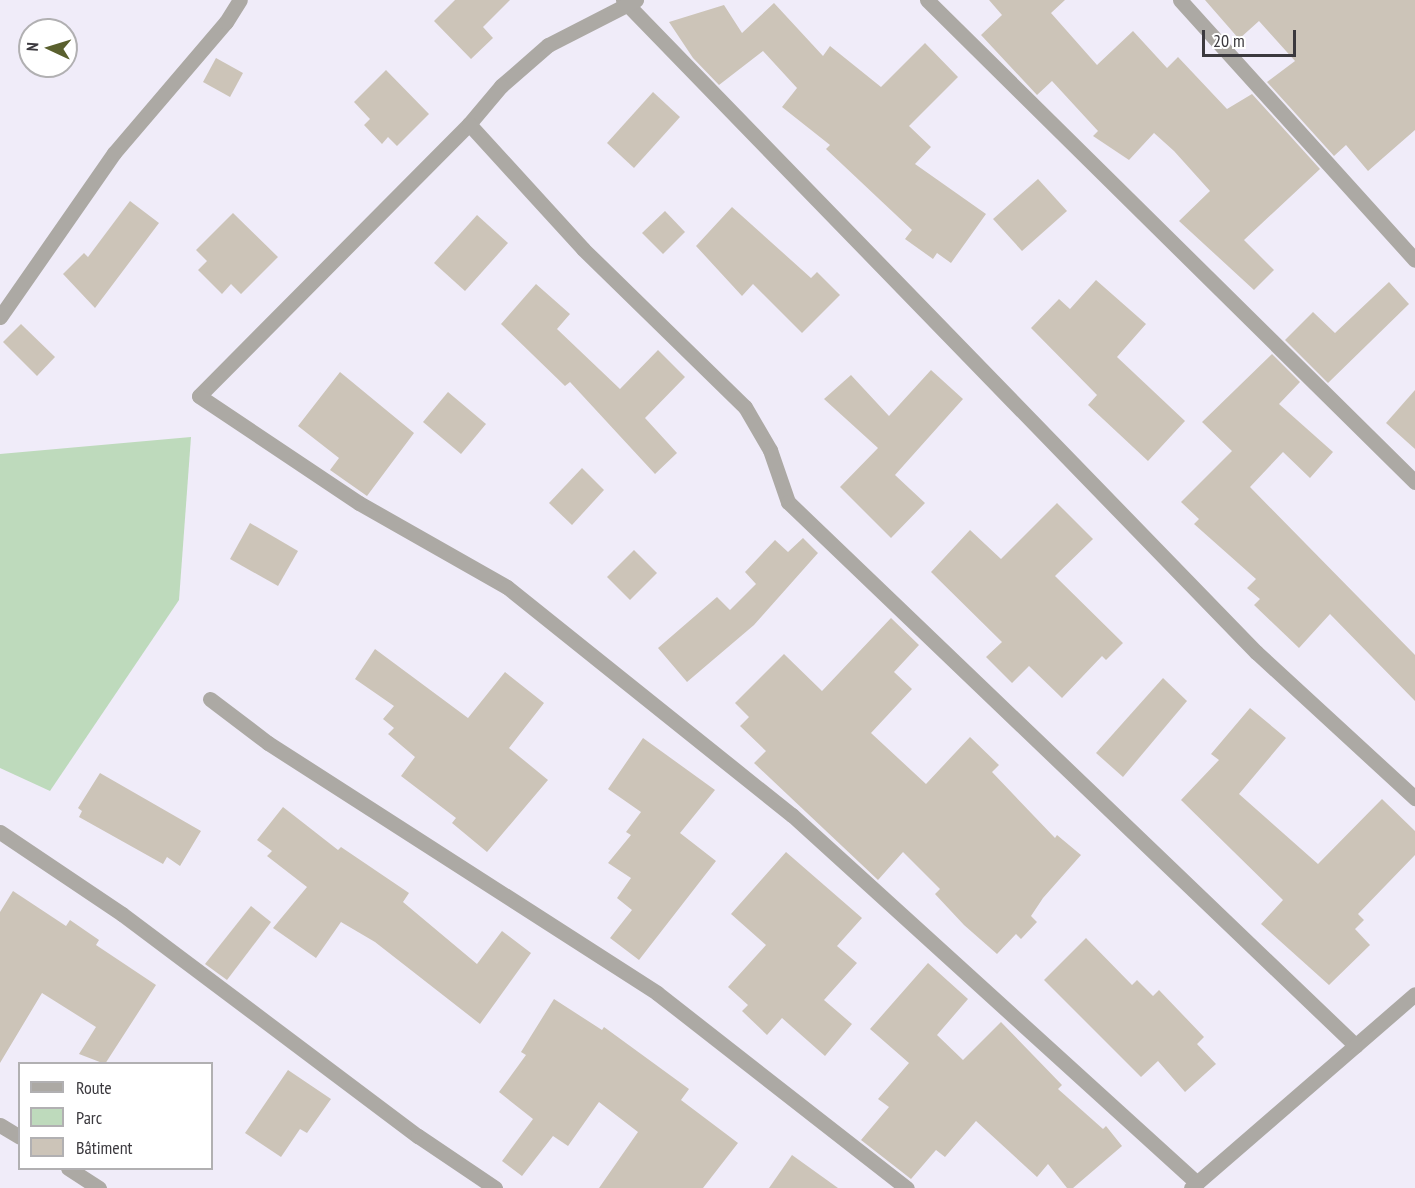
<!DOCTYPE html>
<html>
<head>
<meta charset="utf-8">
<style>
	body { margin:0 }
	#map { position:relative; width:1415px; height:1188px; overflow:hidden; background:#f0ecf9; font-family:"PT Sans Narrow",sans-serif }
	div>[style] { position:absolute }
	[style*='--x'] { left:calc(var(--x)*1px); top:calc(var(--y)*1px); width:calc(var(--w)*1px); rotate:calc(var(--a)*1deg) }
	.green>* { inset:0; background:#bedabc }
	.building>* { inset:0; background:#ccc4b8 }
	.minor>* { height:15px; margin:-7.5px; padding:0 7.5px; transform-origin:7.5px; border-radius:7.5px; background:#aca9a4 }
	span { translate:-50% -50%; white-space:nowrap; text-align:center; line-height:1.15; -webkit-text-stroke:4.5px #fff; paint-order:stroke }
	.legend { position:absolute; left:18px; top:1062px; width:195px; height:108px; box-sizing:border-box; background:#fff; border:2px solid #b1b0b2; margin:0; padding:8px 10px; list-style:none; font-size:18px; color:#3b393e }
	.legend li { display:flex; align-items:center; gap:12px; height:30px }
	.legend b { width:30px; border:2px solid #b1b0b2 }
	.north { position:absolute; left:18px; top:18px; width:60px; height:60px; box-sizing:border-box; background:#fff; border:2px solid #b1b0b2; border-radius:50%; rotate:274deg; font-size:16px; font-weight:700; line-height:24px; text-align:center; color:#3b393e }
	.north::after { content:''; display:block; margin:auto; width:21px; height:27px; background:#5a602e; clip-path:polygon(50% 0,100% 100%,50% 72%,0 100%) }
	.scale { position:absolute; left:1202px; top:30px; width:94px; height:27px; box-sizing:border-box; border:3px solid #3b393e; border-top:0; padding-left:8px; font-size:18px; line-height:21px; white-space:nowrap; color:#3b393e; -webkit-text-stroke:4px #fff; paint-order:stroke }
</style>
</head>
<body>
<div id="map">
	<div class="green">
		<i style="clip-path:polygon(191px 437px,179px 600px,50px 791px,0 768px,0 454px)"></i>
	</div>
	<div class="building">
		<i style="clip-path:polygon(455px 0,510px 0,483px 27px,493px 38px,471px 59px,434px 21px)"></i>
		<i style="clip-path:polygon(989px 0,1065px 0,1051px 13px,1097px 65px,1133px 31px,1167px 68px,1178px 57px,1227px 109px,1252px 94px,1320px 169px,1244px 240px,1274px 270px,1254px 290px,1179px 221px,1210px 191px,1174px 151px,1154px 133px,1129px 160px,1093px 136px,1098px 131px,1052px 81px,1037px 95px,981px 35px,1002px 15px)"></i>
		<i style="clip-path:polygon(1205px 0,1415px 0,1415px 130px,1368px 171px,1346px 145px,1334px 156px,1267px 82px,1295px 61px,1259px 21px,1239px 39px)"></i>
		<i style="clip-path:polygon(774px 3px,823px 56px,830px 46px,881px 87px,925px 43px,958px 77px,909px 126px,931px 147px,915px 164px,986px 214px,951px 263px,937px 253px,933px 259px,905px 239px,912px 230px,826px 149px,830px 145px,782px 107px,797px 88px,763px 51px,719px 85px,693px 58px,669px 22px,724px 5px,742px 33px)"></i>
		<i style="clip-path:polygon(216px 58px,243px 73px,230px 97px,203px 82px)"></i>
		<i style="clip-path:polygon(386px 70px,429px 114px,397px 146px,388px 137px,382px 144px,364px 125px,370px 119px,354px 102px)"></i>
		<i style="clip-path:polygon(653px 92px,680px 117px,634px 168px,607px 143px)"></i>
		<i style="clip-path:polygon(1038px 179px,1067px 211px,1022px 251px,993px 219px)"></i>
		<i style="clip-path:polygon(130px 201px,159px 223px,95px 308px,63px 274px,84px 253px,88px 257px)"></i>
		<i style="clip-path:polygon(732px 207px,811px 278px,817px 272px,840px 295px,802px 333px,753px 284px,742px 296px,696px 246px)"></i>
		<i style="clip-path:polygon(665px 211px,685px 232px,663px 254px,642px 233px)"></i>
		<i style="clip-path:polygon(233px 213px,278px 257px,241px 294px,231px 284px,222px 294px,198px 270px,207px 261px,196px 250px)"></i>
		<i style="clip-path:polygon(477px 215px,508px 243px,465px 291px,434px 263px)"></i>
		<i style="clip-path:polygon(1096px 280px,1146px 324px,1117px 357px,1185px 421px,1148px 461px,1088px 405px,1097px 395px,1031px 328px,1059px 299px,1070px 309px)"></i>
		<i style="clip-path:polygon(1389px 282px,1409px 304px,1328px 383px,1285px 340px,1313px 312px,1335px 333px)"></i>
		<i style="clip-path:polygon(536px 284px,570px 314px,557px 329px,620px 389px,658px 350px,685px 377px,645px 418px,677px 453px,655px 474px,570px 382px,565px 386px,501px 324px)"></i>
		<i style="clip-path:polygon(21px 324px,55px 357px,37px 376px,3px 342px)"></i>
		<i style="clip-path:polygon(1272px 354px,1300px 382px,1279px 404px,1333px 452px,1310px 478px,1283px 452px,1250px 487px,1415px 655px,1415px 701px,1330px 614px,1299px 648px,1254px 605px,1260px 599px,1247px 588px,1256px 579px,1194px 524px,1199px 519px,1181px 502px,1232px 451px,1202px 422px)"></i>
		<i style="clip-path:polygon(931px 370px,963px 399px,895px 475px,925px 503px,891px 538px,840px 487px,878px 448px,824px 399px,851px 375px,889px 416px)"></i>
		<i style="clip-path:polygon(340px 372px,414px 433px,367px 496px,330px 470px,339px 458px,298px 426px)"></i>
		<i style="clip-path:polygon(1415px 390px,1415px 449px,1386px 423px)"></i>
		<i style="clip-path:polygon(448px 392px,486px 424px,461px 454px,423px 422px)"></i>
		<i style="clip-path:polygon(582px 468px,604px 490px,572px 525px,549px 503px)"></i>
		<i style="clip-path:polygon(1057px 503px,1093px 539px,1055px 576px,1123px 643px,1106px 660px,1102px 656px,1062px 698px,1029px 666px,1012px 683px,986px 657px,1002px 642px,931px 572px,970px 530px,1001px 559px)"></i>
		<i style="clip-path:polygon(250px 523px,298px 551px,278px 586px,230px 559px)"></i>
		<i style="clip-path:polygon(803px 538px,818px 553px,754px 625px,687px 682px,658px 648px,717px 597px,730px 610px,756px 584px,745px 572px,775px 540px,788px 552px)"></i>
		<i style="clip-path:polygon(634px 550px,657px 573px,630px 600px,607px 577px)"></i>
		<i style="clip-path:polygon(891px 618px,919px 645px,894px 672px,912px 689px,871px 733px,926px 784px,970px 737px,999px 765px,992px 772px,1055px 838px,1057px 835px,1081px 855px,1043px 898px,1031px 916px,1037px 922px,1021px 939px,1016px 934px,997px 954px,964px 925px,935px 894px,940px 889px,903px 852px,878px 880px,754px 763px,766px 751px,740px 726px,749px 717px,735px 703px,784px 654px,822px 691px)"></i>
		<i style="clip-path:polygon(375px 649px,468px 718px,505px 672px,544px 703px,509px 748px,548px 780px,487px 852px,452px 823px,456px 818px,401px 776px,415px 757px,388px 734px,394px 728px,383px 719px,394px 706px,355px 679px)"></i>
		<i style="clip-path:polygon(1163px 678px,1187px 701px,1123px 777px,1096px 753px)"></i>
		<i style="clip-path:polygon(1250px 708px,1286px 738px,1239px 794px,1318px 864px,1382px 799px,1415px 831px,1415px 855px,1358px 914px,1364px 920px,1355px 929px,1370px 945px,1329px 985px,1261px 924px,1283px 900px,1181px 800px,1219px 760px,1211px 754px)"></i>
		<i style="clip-path:polygon(643px 738px,715px 790px,680px 833px,716px 861px,639px 960px,610px 938px,632px 910px,617px 898px,631px 878px,608px 863px,631px 835px,626px 832px,641px 812px,608px 789px)"></i>
		<i style="clip-path:polygon(100px 773px,201px 831px,180px 866px,167px 857px,163px 864px,79px 817px,82px 811px,78px 808px)"></i>
		<i style="clip-path:polygon(283px 807px,338px 850px,341px 847px,409px 893px,403px 902px,477px 964px,502px 931px,531px 953px,480px 1024px,375px 942px,341px 922px,316px 958px,273px 928px,307px 887px,267px 856px,272px 851px,257px 840px)"></i>
		<i style="clip-path:polygon(786px 852px,862px 918px,837px 946px,857px 963px,824px 1000px,852px 1024px,825px 1056px,782px 1018px,767px 1035px,742px 1011px,748px 1005px,728px 987px,766px 945px,731px 914px)"></i>
		<i style="clip-path:polygon(13px 891px,66px 926px,70px 920px,99px 940px,96px 945px,156px 985px,105px 1064px,79px 1054px,96px 1027px,42px 993px,0 1063px,0 912px)"></i>
		<i style="clip-path:polygon(251px 906px,271px 922px,227px 980px,205px 964px)"></i>
		<i style="clip-path:polygon(1086px 938px,1132px 985px,1137px 980px,1153px 996px,1159px 990px,1204px 1037px,1197px 1044px,1216px 1064px,1185px 1092px,1158px 1061px,1141px 1077px,1044px 980px)"></i>
		<i style="clip-path:polygon(928px 963px,968px 999px,937px 1035px,963px 1060px,1001px 1022px,1062px 1085px,1058px 1089px,1103px 1129px,1106px 1126px,1122px 1146px,1073px 1188px,1067px 1188px,1048px 1164px,1037px 1177px,976px 1121px,945px 1157px,936px 1150px,911px 1179px,861px 1140px,889px 1107px,878px 1099px,909px 1063px,870px 1029px)"></i>
		<i style="clip-path:polygon(554px 999px,602px 1030px,604px 1027px,689px 1089px,681px 1100px,738px 1143px,703px 1188px,599px 1188px,638px 1132px,599px 1102px,568px 1146px,553px 1136px,522px 1176px,502px 1161px,533px 1119px,499px 1092px,526px 1055px,521px 1052px)"></i>
		<i style="clip-path:polygon(288px 1070px,331px 1099px,307px 1133px,300px 1129px,281px 1157px,245px 1133px)"></i>
		<i style="clip-path:polygon(792px 1155px,838px 1188px,769px 1188px)"></i>
	</div>
	<div class="minor">
		<i style="--x:623;--y:0;--w:909;--a:45.85"></i>
		<i style="--x:1256;--y:652;--w:216;--a:42.6"></i>
		<i style="--x:636;--y:0;--w:99;--a:152.9"></i>
		<i style="--x:548;--y:45;--w:62;--a:138.9"></i>
		<i style="--x:501;--y:86;--w:50;--a:130.1"></i>
		<i style="--x:469;--y:124;--w:383;--a:134.8"></i>
		<i style="--x:199;--y:396;--w:192;--a:33.8"></i>
		<i style="--x:359;--y:503;--w:170;--a:29.6"></i>
		<i style="--x:507;--y:587;--w:365;--a:38.7"></i>
		<i style="--x:792;--y:815;--w:547;--a:42.26"></i>
		<i style="--x:927;--y:0;--w:686;--a:44.65"></i>
		<i style="--x:1180;--y:0;--w:350;--a:47.9"></i>
		<i style="--x:469;--y:124;--w:169;--a:47.6"></i>
		<i style="--x:583;--y:249;--w:226;--a:44.3"></i>
		<i style="--x:745;--y:407;--w:50;--a:59.8"></i>
		<i style="--x:770;--y:450;--w:55;--a:70.9"></i>
		<i style="--x:788;--y:502;--w:786;--a:43.76"></i>
		<i style="--x:0;--y:317;--w:200;--a:-55.2"></i>
		<i style="--x:114;--y:153;--w:172;--a:-49.5"></i>
		<i style="--x:226;--y:22;--w:26;--a:-58"></i>
		<i style="--x:210;--y:699;--w:73;--a:37.2"></i>
		<i style="--x:268;--y:743;--w:462;--a:32.7"></i>
		<i style="--x:657;--y:993;--w:317;--a:38"></i>
		<i style="--x:0;--y:832;--w:147;--a:33.9"></i>
		<i style="--x:122;--y:914;--w:370;--a:36.9"></i>
		<i style="--x:418;--y:1136;--w:93;--a:34"></i>
		<i style="--x:0;--y:1125;--w:23;--a:31"></i>
		<i style="--x:68;--y:1168;--w:37;--a:33"></i>
		<i style="--x:1191;--y:1188;--w:296;--a:-40.9"></i>
	</div>
	<ul class="legend">
	<li><b style="height:8px;background:#aca9a4"></b>Route</li>
	<li><b style="height:16px;background:#bedabc"></b>Parc</li>
	<li><b style="height:16px;background:#ccc4b8"></b>Bâtiment</li>
	</ul>
	<div class="north">N</div>
	<div class="scale">20 m</div>
</div>
</body>
</html>
